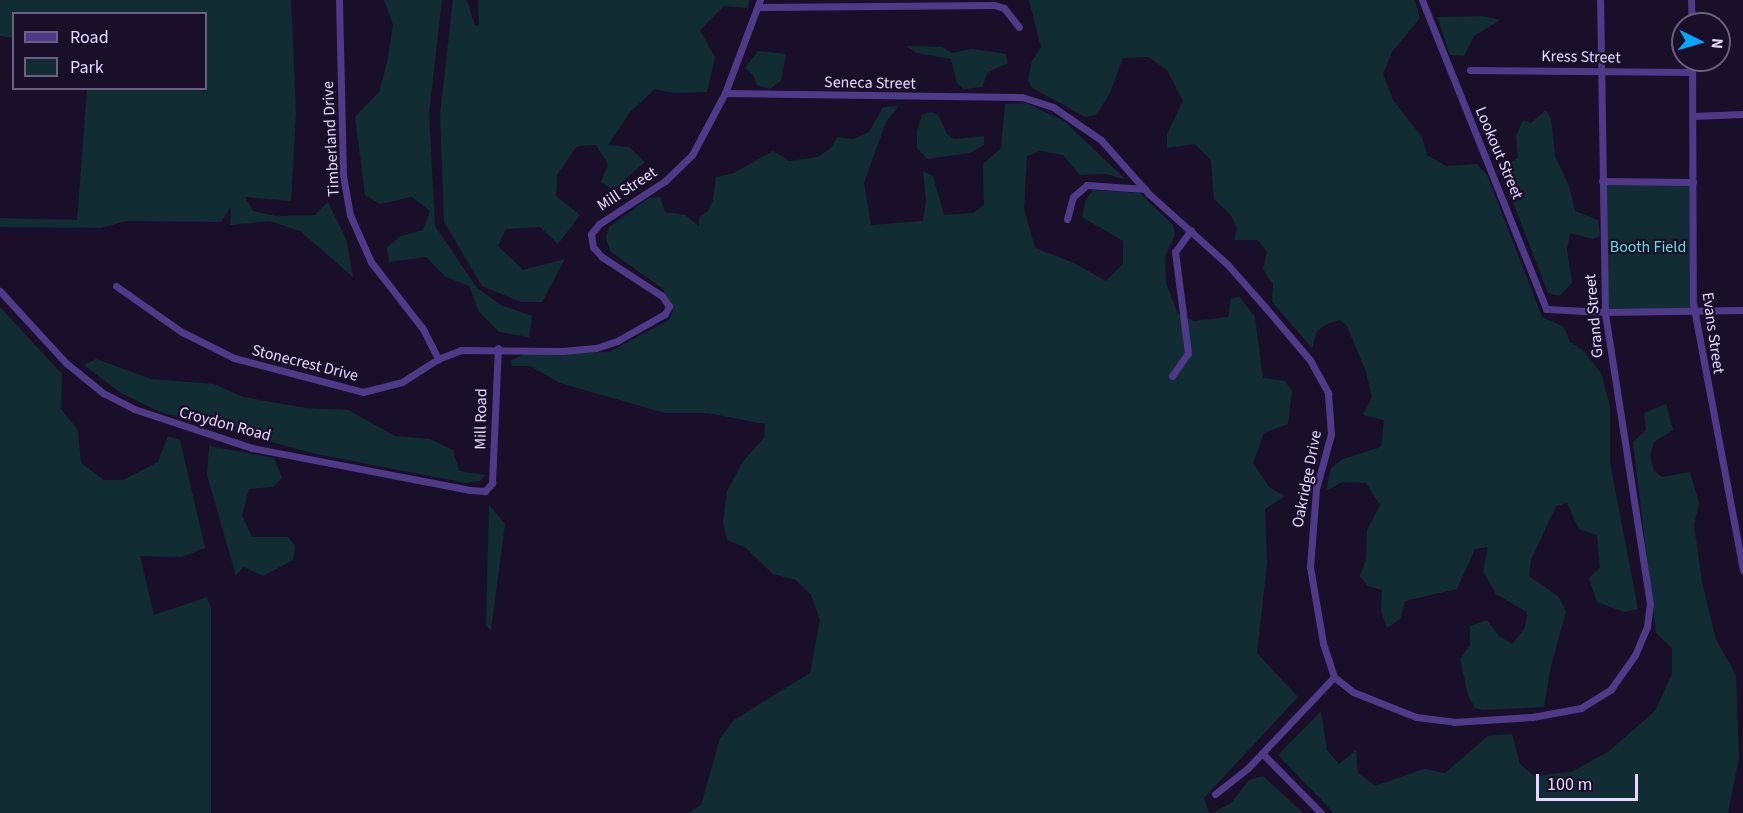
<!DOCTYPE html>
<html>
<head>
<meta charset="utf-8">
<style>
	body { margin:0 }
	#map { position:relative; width:1743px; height:813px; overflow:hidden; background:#1a0f29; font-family:"Source Sans 3",sans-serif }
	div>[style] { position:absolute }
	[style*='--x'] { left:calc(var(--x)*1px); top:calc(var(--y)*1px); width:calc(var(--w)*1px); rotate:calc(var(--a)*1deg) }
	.green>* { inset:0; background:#122c33 }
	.street>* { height:7px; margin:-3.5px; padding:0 3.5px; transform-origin:3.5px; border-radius:3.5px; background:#4f3989 }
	span { translate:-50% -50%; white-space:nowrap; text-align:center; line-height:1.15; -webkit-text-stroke:4.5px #1a0f29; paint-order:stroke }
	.street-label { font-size:16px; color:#e5d7ff }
	.park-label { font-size:16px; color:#5fe3e2 }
	.legend { position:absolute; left:12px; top:12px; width:195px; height:78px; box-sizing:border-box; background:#1a0f29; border:2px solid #6b5f7f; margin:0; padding:8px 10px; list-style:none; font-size:18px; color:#e5d7ff }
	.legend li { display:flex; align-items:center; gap:12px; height:30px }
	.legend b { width:30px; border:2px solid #6b5f7f }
	.north { position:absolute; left:1671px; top:12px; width:60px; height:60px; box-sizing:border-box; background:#1a0f29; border:2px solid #6b5f7f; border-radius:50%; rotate:95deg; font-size:16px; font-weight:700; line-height:24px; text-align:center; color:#e5d7ff }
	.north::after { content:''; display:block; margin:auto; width:21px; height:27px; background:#03a9ff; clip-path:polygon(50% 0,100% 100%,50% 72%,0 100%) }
	.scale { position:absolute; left:1536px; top:774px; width:102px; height:27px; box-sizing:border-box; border:3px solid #e5d7ff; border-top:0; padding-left:8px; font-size:18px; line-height:21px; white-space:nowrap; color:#e5d7ff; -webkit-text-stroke:4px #1a0f29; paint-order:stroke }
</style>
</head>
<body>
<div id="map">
	<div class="green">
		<i style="clip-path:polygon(0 0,291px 0,296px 113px,291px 201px,245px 197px,253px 211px,276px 216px,315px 215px,328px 202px,346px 239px,353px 277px,300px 231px,270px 221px,230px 225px,231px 207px,221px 222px,126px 221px,101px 228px,0 227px,0 218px,77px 220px,87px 89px,206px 88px,206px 14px,14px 14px,13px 38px,0 36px)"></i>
		<i style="clip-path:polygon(384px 0,442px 0,429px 113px,435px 226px,477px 288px,501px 305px,532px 316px,529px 337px,499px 332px,479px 312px,469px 286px,446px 277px,426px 257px,389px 262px,387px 247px,401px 236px,423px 230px,430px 211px,412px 197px,380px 204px,365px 195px,355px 117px,379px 92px,387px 63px,393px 25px)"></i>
		<i style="clip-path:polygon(453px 0,467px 0,475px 26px,479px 25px,478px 0,749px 0,748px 8px,724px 6px,700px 30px,715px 57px,707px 92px,673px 93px,655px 89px,630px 112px,608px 145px,629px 147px,645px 162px,613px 190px,601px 182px,608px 164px,596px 145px,577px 146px,557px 175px,556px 196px,580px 215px,558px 244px,540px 227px,506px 229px,498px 246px,523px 270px,565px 259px,542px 302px,521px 302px,482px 286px,444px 222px,440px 114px)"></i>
		<i style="clip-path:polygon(1029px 0,1415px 0,1420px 18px,1392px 52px,1383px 74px,1393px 100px,1422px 137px,1427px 155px,1446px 166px,1477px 164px,1487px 175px,1542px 317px,1564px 327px,1570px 342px,1584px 351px,1601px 373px,1610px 406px,1610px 463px,1638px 609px,1624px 612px,1597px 602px,1589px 578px,1600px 568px,1597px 535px,1579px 529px,1567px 503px,1556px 506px,1531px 560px,1529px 576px,1559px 597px,1566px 612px,1551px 666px,1544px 707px,1483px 710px,1475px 708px,1468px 695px,1460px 659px,1470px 645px,1470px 626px,1487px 620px,1499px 636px,1512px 644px,1525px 628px,1527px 612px,1496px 594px,1483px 571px,1488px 547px,1475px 549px,1457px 589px,1405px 601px,1400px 619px,1387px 628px,1381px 611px,1382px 590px,1368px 586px,1360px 576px,1366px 559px,1367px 530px,1380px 505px,1366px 483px,1342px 482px,1326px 491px,1331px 468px,1343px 459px,1381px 447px,1384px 420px,1363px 415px,1372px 397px,1366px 372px,1347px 326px,1340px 320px,1327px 324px,1317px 331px,1312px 348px,1272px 302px,1273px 284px,1263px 269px,1267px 252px,1258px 240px,1234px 240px,1237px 229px,1231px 215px,1214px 199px,1211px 160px,1195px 144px,1167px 148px,1167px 134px,1183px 101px,1167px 70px,1148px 57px,1123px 58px,1109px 95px,1096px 115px,1085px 117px,1031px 87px,1028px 79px,1032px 61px,1041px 47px)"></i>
		<i style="clip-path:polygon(1482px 16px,1500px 20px,1474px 36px,1464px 56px,1450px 55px,1437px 17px)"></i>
		<i style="clip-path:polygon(906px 46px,942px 47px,952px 53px,971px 49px,989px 51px,1006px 54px,1008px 63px,988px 72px,982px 87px,964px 89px,957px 83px,951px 59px,917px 53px)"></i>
		<i style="clip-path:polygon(758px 51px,786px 54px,781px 81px,770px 89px,757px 85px,754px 76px,745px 68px)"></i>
		<i style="clip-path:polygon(1026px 103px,1064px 121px,1125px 179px,1105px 174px,1080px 175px,1063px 155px,1040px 151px,1027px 156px,1024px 209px,1035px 248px,1074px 263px,1106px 281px,1123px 264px,1123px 241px,1082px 217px,1086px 199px,1093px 190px,1140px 193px,1173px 225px,1175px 235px,1165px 257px,1166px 283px,1178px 314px,1194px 321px,1228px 317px,1231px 299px,1239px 296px,1255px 317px,1263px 378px,1285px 381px,1292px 391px,1288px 424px,1264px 433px,1253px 463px,1269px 487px,1285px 496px,1265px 509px,1267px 563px,1257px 653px,1298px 697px,1204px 798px,1209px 813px,688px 813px,701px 805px,720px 738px,734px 720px,810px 673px,820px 620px,811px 595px,796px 580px,773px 574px,745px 547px,727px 540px,723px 522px,727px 491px,744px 460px,764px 438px,765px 424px,707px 413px,665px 413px,560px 383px,530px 366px,512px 366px,511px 361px,524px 354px,609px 352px,669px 320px,673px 311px,663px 289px,610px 251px,606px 238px,609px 227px,649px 198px,660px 197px,665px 212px,685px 215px,699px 226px,699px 217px,708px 211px,713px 200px,716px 177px,734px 173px,773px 151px,789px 161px,818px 157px,831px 148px,837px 137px,854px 139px,869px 132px,883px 107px,899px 106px,886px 122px,864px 183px,871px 225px,923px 221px,926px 201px,923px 171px,933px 176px,944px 215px,973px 213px,984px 205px,983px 164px,1001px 148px,1005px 104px)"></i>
		<i style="clip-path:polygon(1546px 110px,1551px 119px,1555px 156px,1569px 186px,1575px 211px,1598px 220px,1600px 236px,1593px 239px,1570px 233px,1567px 249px,1572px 283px,1559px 296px,1548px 293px,1502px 174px,1502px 167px,1518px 158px,1516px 136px,1523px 120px,1531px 123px)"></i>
		<i style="clip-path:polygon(931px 112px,938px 115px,947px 134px,954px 139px,984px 136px,984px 145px,970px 153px,927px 159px,917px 148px,917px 131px,922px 115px)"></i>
		<i style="clip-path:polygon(1604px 184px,1691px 185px,1691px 309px,1607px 309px)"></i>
		<i style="clip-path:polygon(0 307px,62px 374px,61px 409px,78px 430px,81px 463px,104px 480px,123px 480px,158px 462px,168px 436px,180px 440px,205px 548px,182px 557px,140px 556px,154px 615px,207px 597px,211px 608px,211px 813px,0 813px)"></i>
		<i style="clip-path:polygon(96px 359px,151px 379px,214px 384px,243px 397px,306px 408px,348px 410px,395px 436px,430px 439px,453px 450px,459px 471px,485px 475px,480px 481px,466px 483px,316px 454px,160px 412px,121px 393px,84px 365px)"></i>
		<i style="clip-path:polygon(1666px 404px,1673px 430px,1654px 442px,1650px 456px,1654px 471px,1662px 477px,1690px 472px,1699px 503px,1694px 525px,1702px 582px,1716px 640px,1736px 675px,1739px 758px,1728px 813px,1334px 813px,1278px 755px,1321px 711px,1327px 750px,1339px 764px,1356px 750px,1358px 773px,1375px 786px,1424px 769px,1445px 773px,1488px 736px,1512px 734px,1520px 764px,1534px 776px,1571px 772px,1608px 752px,1655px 711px,1672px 674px,1672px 648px,1656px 633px,1633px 442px,1646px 430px,1644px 413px)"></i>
		<i style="clip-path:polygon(209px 446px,274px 458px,282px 478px,273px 487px,249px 489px,242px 516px,252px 537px,288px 537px,295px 546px,293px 560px,263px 576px,243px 567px,236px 576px,207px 475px)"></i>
		<i style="clip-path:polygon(489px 505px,505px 524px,491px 630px,486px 626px)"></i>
		<i style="clip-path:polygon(1263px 776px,1303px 813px,1212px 813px,1231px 803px,1249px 780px)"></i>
	</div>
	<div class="street">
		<i style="--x:339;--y:0;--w:175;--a:88.7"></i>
		<i style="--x:343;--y:175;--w:41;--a:80.1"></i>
		<i style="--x:350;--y:215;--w:51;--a:65.9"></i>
		<i style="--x:371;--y:262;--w:85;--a:52.2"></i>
		<i style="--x:423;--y:329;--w:34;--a:63"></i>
		<i style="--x:1422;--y:0;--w:333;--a:68.1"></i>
		<i style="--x:1546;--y:309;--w:59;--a:2.9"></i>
		<i style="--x:1605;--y:312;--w:138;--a:-0.8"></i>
		<i style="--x:1691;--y:0;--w:24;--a:88"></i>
		<i style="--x:758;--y:7;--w:236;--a:-0.5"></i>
		<i style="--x:994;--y:5;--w:10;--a:17"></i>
		<i style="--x:1004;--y:8;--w:24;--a:52"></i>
		<i style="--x:1692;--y:60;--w:243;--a:89.8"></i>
		<i style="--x:1693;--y:303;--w:272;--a:79.4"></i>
		<i style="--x:1470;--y:70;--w:222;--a:0.5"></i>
		<i style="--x:725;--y:93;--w:297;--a:0.8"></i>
		<i style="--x:1022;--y:97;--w:33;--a:18"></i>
		<i style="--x:1053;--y:107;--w:58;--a:34.5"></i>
		<i style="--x:1101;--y:140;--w:72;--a:48.4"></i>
		<i style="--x:1149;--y:194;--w:106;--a:41.9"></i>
		<i style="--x:1228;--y:265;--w:56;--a:48.6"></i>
		<i style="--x:1265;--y:307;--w:70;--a:49.7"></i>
		<i style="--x:1310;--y:360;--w:38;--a:61"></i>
		<i style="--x:1328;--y:393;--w:41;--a:85.8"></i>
		<i style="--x:1331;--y:434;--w:57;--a:105.3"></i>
		<i style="--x:1316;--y:489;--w:78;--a:94.4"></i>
		<i style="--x:1310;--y:567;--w:77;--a:80.3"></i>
		<i style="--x:1323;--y:643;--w:36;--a:72"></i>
		<i style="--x:1334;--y:677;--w:24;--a:38"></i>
		<i style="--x:1353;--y:692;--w:68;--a:21.6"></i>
		<i style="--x:1416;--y:717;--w:38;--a:7"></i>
		<i style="--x:1454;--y:722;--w:78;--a:-3.7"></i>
		<i style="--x:1532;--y:717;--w:50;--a:-10.4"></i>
		<i style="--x:1581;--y:708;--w:36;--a:-32"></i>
		<i style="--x:1611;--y:689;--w:42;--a:-54.8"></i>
		<i style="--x:1635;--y:655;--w:30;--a:-67"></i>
		<i style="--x:1647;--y:627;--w:23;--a:-83"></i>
		<i style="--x:1650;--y:604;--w:295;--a:-98.8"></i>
		<i style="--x:1605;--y:312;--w:312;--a:-90.9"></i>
		<i style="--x:1693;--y:116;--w:50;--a:-2.3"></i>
		<i style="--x:1602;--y:181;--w:91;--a:0.6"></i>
		<i style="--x:1067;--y:219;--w:23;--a:-75"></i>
		<i style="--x:1073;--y:197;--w:18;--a:-41"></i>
		<i style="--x:1087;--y:185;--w:58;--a:3.9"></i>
		<i style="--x:116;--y:286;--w:80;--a:34.9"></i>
		<i style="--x:182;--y:332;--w:58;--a:26.6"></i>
		<i style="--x:234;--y:358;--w:133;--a:14.8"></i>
		<i style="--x:363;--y:392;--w:40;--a:-14.4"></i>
		<i style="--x:402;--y:382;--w:43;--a:-32.6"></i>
		<i style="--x:438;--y:359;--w:25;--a:-21"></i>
		<i style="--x:461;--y:350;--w:101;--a:0.6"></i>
		<i style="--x:562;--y:351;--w:34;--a:-5"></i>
		<i style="--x:596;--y:348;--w:22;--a:-18"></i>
		<i style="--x:617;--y:341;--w:55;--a:-29.4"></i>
		<i style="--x:665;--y:314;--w:9;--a:-63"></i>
		<i style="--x:669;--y:306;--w:12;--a:-125"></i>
		<i style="--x:662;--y:296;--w:72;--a:-147"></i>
		<i style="--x:602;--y:257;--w:13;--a:-132"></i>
		<i style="--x:593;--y:247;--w:13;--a:-99"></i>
		<i style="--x:591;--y:234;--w:13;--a:-51"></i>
		<i style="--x:599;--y:224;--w:79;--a:-33.1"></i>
		<i style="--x:665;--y:181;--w:37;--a:-44"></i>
		<i style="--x:692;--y:155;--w:70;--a:-62"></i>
		<i style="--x:725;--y:93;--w:99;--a:-69.4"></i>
		<i style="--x:0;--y:291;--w:98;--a:47.5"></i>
		<i style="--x:66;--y:363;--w:48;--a:39"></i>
		<i style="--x:103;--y:393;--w:35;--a:27"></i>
		<i style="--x:134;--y:409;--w:124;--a:18.3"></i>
		<i style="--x:252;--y:448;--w:222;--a:10.9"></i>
		<i style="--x:470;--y:490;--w:15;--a:4"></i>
		<i style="--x:485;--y:491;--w:11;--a:-49"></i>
		<i style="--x:492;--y:483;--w:135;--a:-87.5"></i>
		<i style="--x:1172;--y:376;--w:28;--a:-55"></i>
		<i style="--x:1188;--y:353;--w:102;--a:-97.3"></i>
		<i style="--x:1175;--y:252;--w:27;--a:-54"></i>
		<i style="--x:1262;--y:753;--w:84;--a:45.5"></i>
		<i style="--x:1215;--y:794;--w:42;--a:-38.2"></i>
		<i style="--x:1248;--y:768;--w:125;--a:-46.6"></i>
	</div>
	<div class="street-label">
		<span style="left:1581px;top:57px;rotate:1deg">Kress Street</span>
		<span style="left:870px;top:83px;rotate:1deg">Seneca Street</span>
		<span style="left:331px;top:139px;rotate:-93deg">Timberland Drive</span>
		<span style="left:1499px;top:153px;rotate:67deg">Lookout Street</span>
		<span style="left:627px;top:189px;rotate:-33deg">Mill Street</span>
		<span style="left:1594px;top:316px;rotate:-95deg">Grand Street</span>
		<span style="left:1713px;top:333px;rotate:82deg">Evans Street</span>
		<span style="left:305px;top:363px;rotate:14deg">Stonecrest Drive</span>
		<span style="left:481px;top:419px;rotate:-89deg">Mill Road</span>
		<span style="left:225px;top:424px;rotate:15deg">Croydon Road</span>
		<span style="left:1307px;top:479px;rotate:-79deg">Oakridge Drive</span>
	</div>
	<div class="park-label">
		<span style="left:1648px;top:247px">Booth Field</span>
	</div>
	<ul class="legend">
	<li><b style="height:8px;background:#4f3989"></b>Road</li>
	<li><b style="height:16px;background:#122c33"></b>Park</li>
	</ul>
	<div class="north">N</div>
	<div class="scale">100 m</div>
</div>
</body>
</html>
